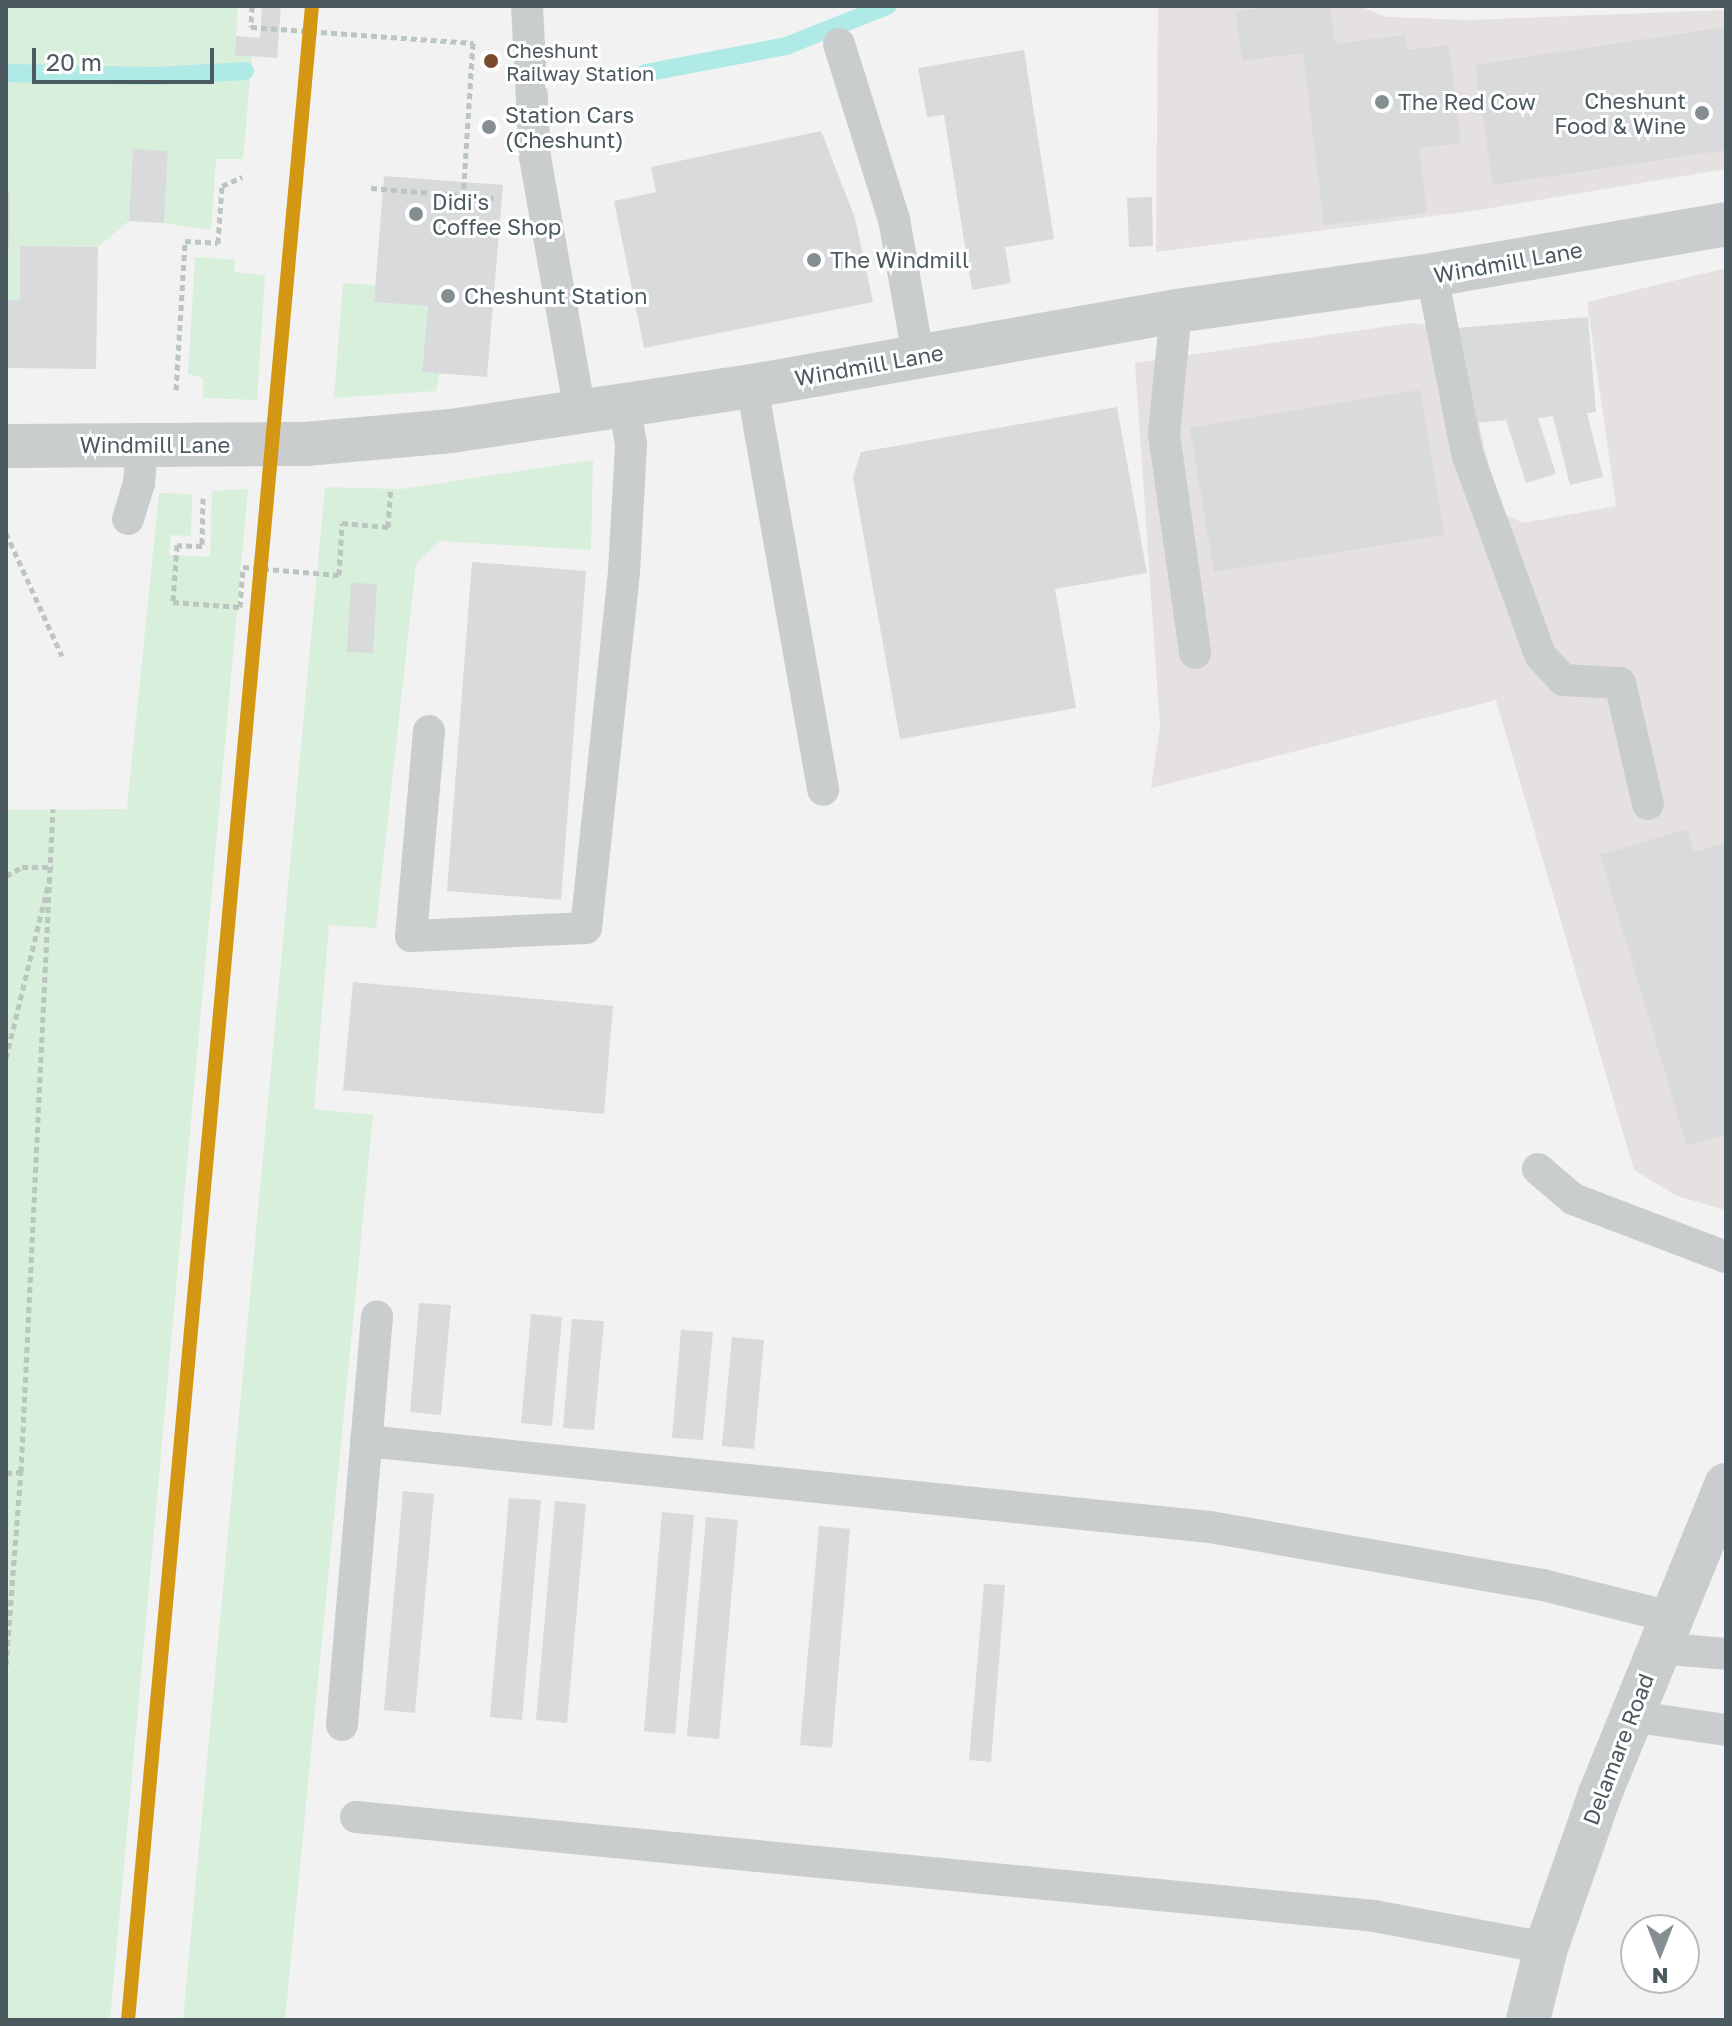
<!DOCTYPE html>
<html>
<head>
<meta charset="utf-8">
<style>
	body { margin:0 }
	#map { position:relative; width:1732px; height:2026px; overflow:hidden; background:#f2f2f2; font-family:"Golos Text",sans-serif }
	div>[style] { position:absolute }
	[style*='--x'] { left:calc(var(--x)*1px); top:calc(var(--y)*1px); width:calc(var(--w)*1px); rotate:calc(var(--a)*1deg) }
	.commercial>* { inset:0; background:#e4e1e0 }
	.green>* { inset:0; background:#d8efdb }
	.stream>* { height:18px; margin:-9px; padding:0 9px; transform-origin:9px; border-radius:9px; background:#b0eae6 }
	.building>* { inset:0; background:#d8dadb }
	.path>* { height:5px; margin-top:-2.5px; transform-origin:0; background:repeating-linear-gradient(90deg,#bac6bf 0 6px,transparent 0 10px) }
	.lane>* { height:32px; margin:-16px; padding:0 16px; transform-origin:16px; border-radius:16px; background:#cacdce }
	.street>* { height:44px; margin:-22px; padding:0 22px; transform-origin:22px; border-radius:22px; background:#cacdce }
	.rail-1>* { height:14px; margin:-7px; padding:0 7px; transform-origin:7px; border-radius:7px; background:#d49713 }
	.dots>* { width:22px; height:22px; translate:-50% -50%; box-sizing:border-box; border:4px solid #fff; border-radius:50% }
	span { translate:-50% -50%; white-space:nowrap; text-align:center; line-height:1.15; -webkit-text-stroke:6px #fff; paint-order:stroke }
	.bus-label { font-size:20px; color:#4a5a5e }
	.left { translate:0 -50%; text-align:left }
	.poi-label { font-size:22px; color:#4a5a5e }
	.right { translate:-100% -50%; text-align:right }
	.street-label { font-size:22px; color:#4a5a5e }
	.frame { position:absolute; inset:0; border:8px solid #4a5a5e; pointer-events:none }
	.north { position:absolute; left:1620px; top:1914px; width:80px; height:80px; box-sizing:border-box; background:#fff; border:2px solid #b7bdbf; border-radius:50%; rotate:180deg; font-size:22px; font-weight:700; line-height:32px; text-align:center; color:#4a5a5e }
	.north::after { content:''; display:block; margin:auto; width:28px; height:36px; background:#858f92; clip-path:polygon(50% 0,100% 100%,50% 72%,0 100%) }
	.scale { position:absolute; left:32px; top:48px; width:182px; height:36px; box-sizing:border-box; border:4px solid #4a5a5e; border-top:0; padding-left:10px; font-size:24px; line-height:28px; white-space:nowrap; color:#4a5a5e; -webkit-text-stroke:6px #fff; paint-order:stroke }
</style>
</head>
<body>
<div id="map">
	<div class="commercial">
		<i style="clip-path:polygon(1158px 6px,1359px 6px,1387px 17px,1469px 20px,1726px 10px,1726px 169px,1479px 210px,1156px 252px)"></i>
		<i style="clip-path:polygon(1726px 268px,1726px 1210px,1677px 1196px,1634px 1170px,1496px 700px,1151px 788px,1160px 727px,1135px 363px,1410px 323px,1457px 329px,1499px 511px,1523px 523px,1616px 506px,1587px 302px)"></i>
	</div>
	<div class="green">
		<i style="clip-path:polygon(6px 6px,238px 6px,235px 54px,252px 56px,243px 159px,216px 159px,211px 230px,164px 223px,168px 152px,133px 149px,129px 221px,98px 247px,21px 246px,20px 300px,8px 300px)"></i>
		<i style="clip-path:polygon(195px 257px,235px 260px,234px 272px,265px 275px,257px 400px,203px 398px,203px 378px,188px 374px)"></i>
		<i style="clip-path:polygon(343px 283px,375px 285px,374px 302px,428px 306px,422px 372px,439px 373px,436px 391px,334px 398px)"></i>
		<i style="clip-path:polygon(593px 460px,591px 550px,440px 541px,416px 564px,376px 928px,329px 925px,314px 1109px,373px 1115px,285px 2020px,183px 2020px,325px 487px,401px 489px)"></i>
		<i style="clip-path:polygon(248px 489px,110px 2020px,6px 2020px,6px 810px,127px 809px,159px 493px,192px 494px,191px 536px,171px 535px,169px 555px,210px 557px,212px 491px)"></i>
	</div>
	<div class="stream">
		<i style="--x:6;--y:73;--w:150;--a:1.1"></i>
		<i style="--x:156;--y:76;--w:89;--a:-3.2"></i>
		<i style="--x:645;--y:73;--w:144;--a:-10.8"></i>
		<i style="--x:786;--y:46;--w:109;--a:-21.6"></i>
	</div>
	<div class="building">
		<i style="clip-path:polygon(262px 6px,281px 6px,277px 58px,235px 55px,236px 36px,260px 38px)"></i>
		<i style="clip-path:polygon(1279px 6px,1330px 6px,1335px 44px,1405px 35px,1407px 50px,1449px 45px,1461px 143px,1419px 148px,1427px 213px,1324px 225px,1303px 53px,1242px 61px,1236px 11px)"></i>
		<i style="clip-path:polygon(1726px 27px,1726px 150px,1493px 185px,1475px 65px)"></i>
		<i style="clip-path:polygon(1024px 50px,1054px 239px,1005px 247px,1011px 283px,972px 290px,944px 115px,927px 117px,918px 68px)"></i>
		<i style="clip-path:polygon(821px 131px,855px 218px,873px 302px,644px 348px,614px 201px,656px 192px,651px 167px)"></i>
		<i style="clip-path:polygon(133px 149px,168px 151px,164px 223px,129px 221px)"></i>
		<i style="clip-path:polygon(384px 176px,503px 185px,487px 377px,422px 372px,428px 306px,374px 302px)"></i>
		<i style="clip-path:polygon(6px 193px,10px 193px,9px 250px,6px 250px)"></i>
		<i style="clip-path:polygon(1152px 197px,1153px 246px,1129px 247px,1127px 198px)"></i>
		<i style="clip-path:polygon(20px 246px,98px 247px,96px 369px,6px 368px,6px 300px,20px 300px)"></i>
		<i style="clip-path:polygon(1588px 317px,1596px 412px,1587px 413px,1603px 477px,1570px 485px,1553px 416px,1538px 418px,1556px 474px,1526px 483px,1506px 420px,1465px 424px,1457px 328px)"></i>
		<i style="clip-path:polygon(1420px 390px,1444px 535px,1214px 572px,1190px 428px)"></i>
		<i style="clip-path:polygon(1117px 407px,1147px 573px,1055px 589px,1076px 708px,900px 739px,853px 477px,861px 452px)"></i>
		<i style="clip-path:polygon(472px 562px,586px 571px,561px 900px,447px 891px)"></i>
		<i style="clip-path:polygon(351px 583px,377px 584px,373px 653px,347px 652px)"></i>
		<i style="clip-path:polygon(1687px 829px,1694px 852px,1726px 843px,1726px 1134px,1687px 1146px,1600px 855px)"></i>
		<i style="clip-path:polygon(353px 982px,613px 1006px,604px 1114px,343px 1090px)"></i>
		<i style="clip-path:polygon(419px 1303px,451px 1305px,441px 1415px,410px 1412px)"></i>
		<i style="clip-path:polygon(531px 1314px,562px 1317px,552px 1426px,521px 1423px)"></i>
		<i style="clip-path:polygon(572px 1319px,604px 1321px,594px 1430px,563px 1428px)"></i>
		<i style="clip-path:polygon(681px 1330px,713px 1332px,703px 1440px,672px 1438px)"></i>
		<i style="clip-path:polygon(732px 1337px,764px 1340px,754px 1449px,722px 1446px)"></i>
		<i style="clip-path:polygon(403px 1491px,434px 1494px,415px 1713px,384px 1710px)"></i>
		<i style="clip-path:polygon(509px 1498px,541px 1500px,522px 1720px,490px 1717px)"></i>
		<i style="clip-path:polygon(555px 1501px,586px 1504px,567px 1723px,536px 1720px)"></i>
		<i style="clip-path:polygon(662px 1512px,694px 1515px,675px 1734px,644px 1731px)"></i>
		<i style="clip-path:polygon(706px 1517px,738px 1520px,719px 1739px,687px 1736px)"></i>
		<i style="clip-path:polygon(819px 1526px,850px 1529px,832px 1748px,800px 1745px)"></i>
		<i style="clip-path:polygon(984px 1584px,1005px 1585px,991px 1762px,969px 1760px)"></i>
	</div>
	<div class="path">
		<i style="--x:252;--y:6;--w:21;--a:93"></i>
		<i style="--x:251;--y:27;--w:223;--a:4.1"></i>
		<i style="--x:473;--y:43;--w:153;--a:93.7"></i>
		<i style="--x:371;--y:188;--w:123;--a:4.6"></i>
		<i style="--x:176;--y:390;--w:149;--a:-86.5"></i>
		<i style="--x:185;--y:241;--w:33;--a:3"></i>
		<i style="--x:218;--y:243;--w:57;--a:-86"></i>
		<i style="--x:222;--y:186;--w:22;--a:-24"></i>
		<i style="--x:203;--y:498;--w:48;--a:91.2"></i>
		<i style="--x:202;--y:546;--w:25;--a:-178"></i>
		<i style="--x:177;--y:545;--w:57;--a:94"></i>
		<i style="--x:173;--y:602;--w:67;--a:4.3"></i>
		<i style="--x:240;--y:607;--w:40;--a:-85.7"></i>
		<i style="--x:243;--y:567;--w:96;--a:4.8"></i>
		<i style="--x:339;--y:575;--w:52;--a:-86.7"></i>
		<i style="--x:342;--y:523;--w:46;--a:5"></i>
		<i style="--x:388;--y:527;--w:39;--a:-86"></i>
		<i style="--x:6;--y:533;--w:135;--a:65.5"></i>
		<i style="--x:6;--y:876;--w:18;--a:-29"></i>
		<i style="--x:22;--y:867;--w:31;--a:0"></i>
		<i style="--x:6;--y:1058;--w:182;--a:-76.3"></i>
		<i style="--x:6;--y:1473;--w:15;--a:-4"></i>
		<i style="--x:6;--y:1665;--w:194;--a:-85.6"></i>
		<i style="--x:21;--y:1472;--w:664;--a:-87.24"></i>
	</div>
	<div class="lane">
		<i style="--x:527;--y:6;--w:151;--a:87"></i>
		<i style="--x:535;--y:157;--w:259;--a:80"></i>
		<i style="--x:839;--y:44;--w:183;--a:72.6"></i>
		<i style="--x:894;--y:219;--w:138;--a:80"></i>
		<i style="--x:1432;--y:275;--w:181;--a:78.9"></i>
		<i style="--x:1467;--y:453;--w:215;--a:70.1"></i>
		<i style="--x:1540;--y:655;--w:34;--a:47"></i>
		<i style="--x:1563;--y:680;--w:57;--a:3"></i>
		<i style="--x:1620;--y:683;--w:124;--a:77"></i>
		<i style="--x:1176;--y:311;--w:124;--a:95.6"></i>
		<i style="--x:1164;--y:434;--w:221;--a:81.9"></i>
		<i style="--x:752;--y:386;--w:410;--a:80"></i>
		<i style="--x:128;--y:519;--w:37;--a:-73"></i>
		<i style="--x:139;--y:484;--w:40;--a:-85.7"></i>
		<i style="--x:429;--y:731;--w:206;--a:95"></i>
		<i style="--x:411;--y:936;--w:175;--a:-2.6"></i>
		<i style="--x:586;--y:928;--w:359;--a:-83.9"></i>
		<i style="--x:624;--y:571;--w:127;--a:-86.8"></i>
		<i style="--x:631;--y:444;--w:39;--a:-100"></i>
		<i style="--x:1538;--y:1169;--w:46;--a:40.6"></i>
		<i style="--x:1573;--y:1199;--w:164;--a:20.8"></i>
		<i style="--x:366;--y:1441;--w:848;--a:5.82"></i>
		<i style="--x:1210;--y:1527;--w:338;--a:9.9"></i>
		<i style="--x:1543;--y:1585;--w:132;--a:14"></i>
		<i style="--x:1658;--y:1648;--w:68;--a:5"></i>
		<i style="--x:1630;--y:1716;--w:97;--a:8.3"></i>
		<i style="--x:342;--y:1725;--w:410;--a:-85.1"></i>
		<i style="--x:356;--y:1817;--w:1023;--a:5.55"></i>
		<i style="--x:1374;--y:1916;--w:175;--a:10.5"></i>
	</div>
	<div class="street">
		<i style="--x:6;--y:446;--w:300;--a:-0.4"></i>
		<i style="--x:306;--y:444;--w:146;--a:-5.1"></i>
		<i style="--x:451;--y:431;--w:304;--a:-8.5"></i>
		<i style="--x:752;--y:386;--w:431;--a:-10"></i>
		<i style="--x:1176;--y:311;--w:259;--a:-8"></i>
		<i style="--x:1432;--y:275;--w:298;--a:-9.8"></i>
		<i style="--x:1528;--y:2020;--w:74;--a:-76"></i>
		<i style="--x:1546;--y:1948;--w:163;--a:-70.7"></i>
		<i style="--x:1600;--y:1794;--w:334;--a:-67.8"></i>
	</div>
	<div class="rail-1">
		<i style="--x:128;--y:2020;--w:2022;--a:-84.78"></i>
	</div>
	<div class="dots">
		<i style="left:491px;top:61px;background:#7a4b2a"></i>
		<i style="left:1382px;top:102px;background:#858f92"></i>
		<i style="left:1702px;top:113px;background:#858f92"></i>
		<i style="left:489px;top:127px;background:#858f92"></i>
		<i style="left:416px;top:214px;background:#858f92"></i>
		<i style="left:814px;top:260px;background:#858f92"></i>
		<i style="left:448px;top:296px;background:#858f92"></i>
	</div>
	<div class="bus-label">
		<span class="left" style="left:506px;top:62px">Cheshunt<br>Railway Station</span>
	</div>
	<div class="poi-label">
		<span class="right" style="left:1686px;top:113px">Cheshunt<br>Food &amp; Wine</span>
		<span class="left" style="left:1398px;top:102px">The Red Cow</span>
		<span class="left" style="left:505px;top:127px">Station Cars<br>(Cheshunt)</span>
		<span class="left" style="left:432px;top:214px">Didi's<br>Coffee Shop</span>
		<span class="left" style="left:830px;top:260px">The Windmill</span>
		<span class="left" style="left:464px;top:296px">Cheshunt Station</span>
	</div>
	<div class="street-label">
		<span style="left:1508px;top:262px;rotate:-10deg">Windmill Lane</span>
		<span style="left:869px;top:365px;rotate:-10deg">Windmill Lane</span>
		<span style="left:155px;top:445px">Windmill Lane</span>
		<span style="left:1618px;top:1749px;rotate:-69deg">Delamare Road</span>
	</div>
	<div class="frame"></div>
	<div class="north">N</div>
	<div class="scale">20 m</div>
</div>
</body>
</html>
